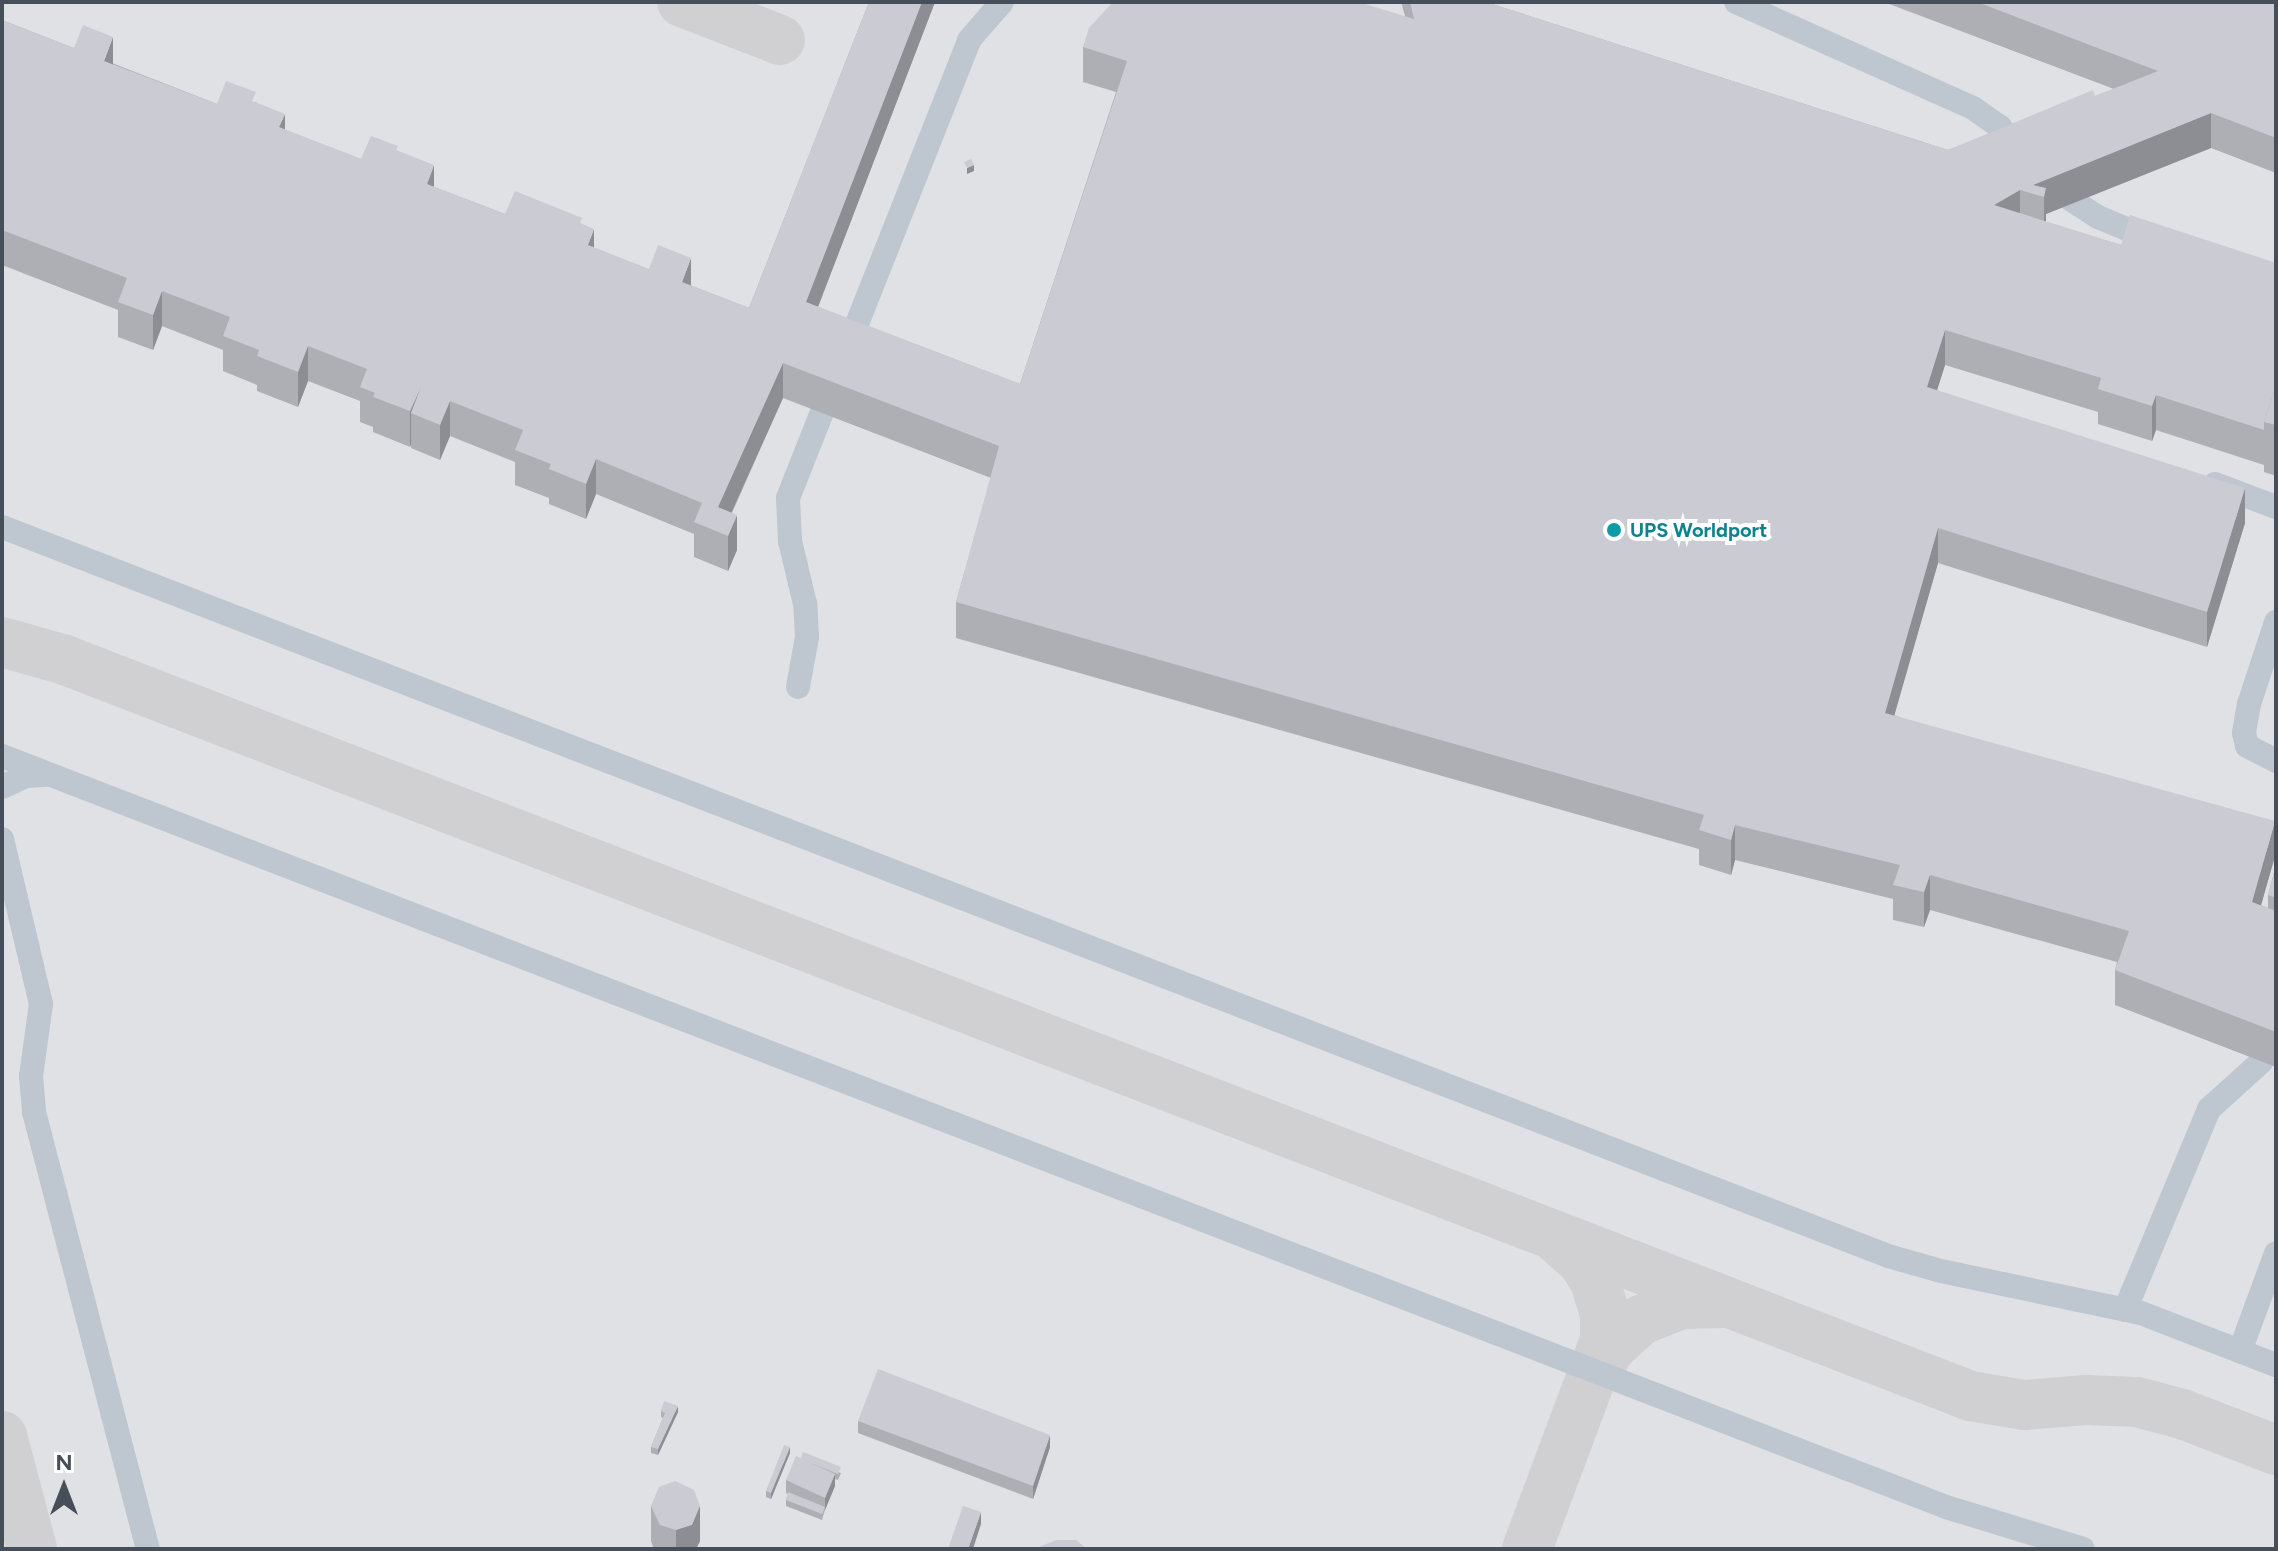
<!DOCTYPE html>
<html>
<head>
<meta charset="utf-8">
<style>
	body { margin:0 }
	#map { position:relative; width:2278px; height:1551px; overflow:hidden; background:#f0eded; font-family:Figtree,sans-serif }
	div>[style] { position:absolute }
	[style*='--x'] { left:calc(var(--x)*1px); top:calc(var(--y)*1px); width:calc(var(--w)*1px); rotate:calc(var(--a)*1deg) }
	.airport>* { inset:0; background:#dfe1e5 }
	.taxiway>* { height:50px; margin:-25px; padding:0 25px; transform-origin:25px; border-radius:25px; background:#d0d0d2 }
	.minor>* { height:24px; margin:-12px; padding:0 12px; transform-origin:12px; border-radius:12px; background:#bec6cf }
	.wall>* { inset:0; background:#aeafb5 }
	.shaded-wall>* { inset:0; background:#8d8e94 }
	.building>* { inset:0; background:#cacbd3 }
	.dots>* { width:22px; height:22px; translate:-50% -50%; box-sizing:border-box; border:4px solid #fff; border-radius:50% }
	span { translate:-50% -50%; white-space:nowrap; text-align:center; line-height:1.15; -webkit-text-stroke:8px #fff; paint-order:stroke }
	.culture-label { font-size:20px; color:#0d838f; font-weight:700 }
	.left { translate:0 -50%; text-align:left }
	.frame { position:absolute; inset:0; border:4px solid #464e5a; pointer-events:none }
	.north { position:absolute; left:24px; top:1447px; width:80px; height:80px; -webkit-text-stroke:6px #fff; paint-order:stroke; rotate:0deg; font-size:22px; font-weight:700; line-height:32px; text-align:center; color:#464e5a }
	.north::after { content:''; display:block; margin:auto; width:28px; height:36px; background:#464e5a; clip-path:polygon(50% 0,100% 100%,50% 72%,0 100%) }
</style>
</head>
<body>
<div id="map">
	<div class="airport">
		<i style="clip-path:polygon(2px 2px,2276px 2px,2276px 1549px,2px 1549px)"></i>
	</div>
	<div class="taxiway">
		<i style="--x:682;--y:2;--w:105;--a:21.2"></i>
		<i style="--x:2;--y:642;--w:66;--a:15.9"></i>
		<i style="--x:65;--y:660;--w:2042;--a:21.12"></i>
		<i style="--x:1970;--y:1396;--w:55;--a:9.5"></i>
		<i style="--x:2024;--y:1405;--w:62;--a:-4.6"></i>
		<i style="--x:2086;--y:1400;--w:51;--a:2.2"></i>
		<i style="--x:2137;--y:1402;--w:47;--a:14.9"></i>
		<i style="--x:2182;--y:1414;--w:101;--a:21"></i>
		<i style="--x:1597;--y:1370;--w:27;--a:-59"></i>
		<i style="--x:1611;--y:1347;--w:40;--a:-42"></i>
		<i style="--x:1641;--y:1320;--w:44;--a:-21.3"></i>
		<i style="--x:1682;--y:1304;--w:40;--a:-1.4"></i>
		<i style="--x:2;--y:1436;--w:117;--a:75.1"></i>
		<i style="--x:1527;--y:1549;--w:223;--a:-69.5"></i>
		<i style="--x:1605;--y:1340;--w:26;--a:-90"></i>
		<i style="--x:1605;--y:1314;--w:34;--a:-107"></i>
		<i style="--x:1595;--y:1281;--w:22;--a:-122"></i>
		<i style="--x:1583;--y:1262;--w:36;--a:-138"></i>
	</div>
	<div class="minor">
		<i style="--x:1736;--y:2;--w:260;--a:24.1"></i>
		<i style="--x:1973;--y:108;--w:33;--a:35"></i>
		<i style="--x:2000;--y:127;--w:33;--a:50"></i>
		<i style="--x:2050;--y:186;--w:57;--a:32.9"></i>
		<i style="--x:2098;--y:217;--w:62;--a:22.8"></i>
		<i style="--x:2215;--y:484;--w:65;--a:20.7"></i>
		<i style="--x:2;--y:527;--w:2022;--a:21.13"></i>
		<i style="--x:1888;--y:1256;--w:55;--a:15.8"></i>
		<i style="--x:1941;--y:1271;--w:204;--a:11.9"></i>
		<i style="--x:2141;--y:1313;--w:145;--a:21.1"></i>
		<i style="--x:2276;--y:622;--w:86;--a:108.2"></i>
		<i style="--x:2249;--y:704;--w:29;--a:100"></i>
		<i style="--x:2244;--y:733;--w:13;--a:77"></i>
		<i style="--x:2247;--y:746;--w:33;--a:27"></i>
		<i style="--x:798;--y:687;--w:51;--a:-79.8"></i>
		<i style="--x:807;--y:637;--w:33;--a:-93"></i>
		<i style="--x:805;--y:604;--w:65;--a:-103.4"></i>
		<i style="--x:790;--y:541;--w:43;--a:-92.7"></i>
		<i style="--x:788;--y:498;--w:492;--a:-68.4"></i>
		<i style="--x:969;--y:40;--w:50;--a:-49"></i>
		<i style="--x:2;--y:756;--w:2084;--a:21.12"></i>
		<i style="--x:1946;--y:1507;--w:143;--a:17"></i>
		<i style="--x:2;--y:787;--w:26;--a:-25"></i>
		<i style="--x:26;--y:776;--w:22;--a:-3"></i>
		<i style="--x:2;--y:839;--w:170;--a:76.7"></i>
		<i style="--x:41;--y:1004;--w:73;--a:97.9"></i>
		<i style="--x:31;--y:1076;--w:36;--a:85"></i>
		<i style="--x:34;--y:1112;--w:452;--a:75.4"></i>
		<i style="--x:2125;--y:1310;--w:218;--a:-67.3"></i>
		<i style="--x:2209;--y:1109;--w:70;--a:-42.1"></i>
		<i style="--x:2240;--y:1351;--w:104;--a:-69.8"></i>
	</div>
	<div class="wall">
		<i style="clip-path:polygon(869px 2px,935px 2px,818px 307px,1020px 384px,1116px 92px,1083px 82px,1083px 47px,1405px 16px,1401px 2px,1486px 2px,1948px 150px,2114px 89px,1884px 2px,2276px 2px,2276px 173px,2211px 148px,2046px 214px,2046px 222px,2121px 245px,2276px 263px,2276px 476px,2264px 472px,2264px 465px,2156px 430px,2152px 441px,2098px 424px,2098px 412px,1945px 365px,1937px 390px,2245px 523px,2207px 647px,1938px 563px,1894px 715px,2275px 856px,2261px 905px,2268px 908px,2268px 895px,2276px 865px,2276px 1067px,2115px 1005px,2115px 970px,2117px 962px,1930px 910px,1924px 927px,1893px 920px,1893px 899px,1735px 860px,1731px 875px,1699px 865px,1699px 849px,956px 638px,956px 602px,991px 478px,783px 398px,732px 513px,737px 550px,728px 571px,694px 557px,694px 534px,596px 494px,586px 519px,549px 504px,549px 498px,515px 485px,515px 462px,450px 436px,440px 460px,411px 448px,411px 444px,410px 447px,373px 432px,373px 427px,360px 422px,360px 401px,308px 381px,298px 407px,257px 391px,257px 385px,223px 371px,223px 350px,162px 326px,153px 350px,118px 337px,118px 310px,2px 265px,2px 20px,217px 104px,256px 102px,285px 130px,361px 159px,398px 151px,434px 187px,505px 214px,582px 224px,594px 248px,749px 308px)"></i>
		<i style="clip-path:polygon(661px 1411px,678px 1412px,658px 1455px,651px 1453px,651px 1447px,663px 1418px,661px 1417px)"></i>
		<i style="clip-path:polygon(858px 1421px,1050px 1447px,1033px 1499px,858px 1433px)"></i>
		<i style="clip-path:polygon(790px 1453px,771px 1499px,766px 1497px,766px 1491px)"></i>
		<i style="clip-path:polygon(801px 1459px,841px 1473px,838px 1480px,835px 1479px,835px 1486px,825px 1510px,822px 1520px,786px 1506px,786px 1500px,788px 1494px,786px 1493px,786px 1480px)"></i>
		<i style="clip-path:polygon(651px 1506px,700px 1541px,696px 1549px,654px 1549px,651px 1541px)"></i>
	</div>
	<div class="shaded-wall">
		<i style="clip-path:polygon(922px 2px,935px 2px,806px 338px,806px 302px)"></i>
		<i style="clip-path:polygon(113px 37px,113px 72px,104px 61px)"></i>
		<i style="clip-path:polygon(2211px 113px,2211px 148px,2046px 214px,2046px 223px,2044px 232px,2044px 197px,2033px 185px)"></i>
		<i style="clip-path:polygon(285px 114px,285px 149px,279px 127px)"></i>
		<i style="clip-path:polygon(434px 165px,434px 201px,427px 184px)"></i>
		<i style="clip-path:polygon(974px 165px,974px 171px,967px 174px,967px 168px)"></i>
		<i style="clip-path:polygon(2020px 190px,2020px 225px,1994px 205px)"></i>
		<i style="clip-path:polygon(594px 229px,594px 264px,588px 245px)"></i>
		<i style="clip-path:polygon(691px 258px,691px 293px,682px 282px)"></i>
		<i style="clip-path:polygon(162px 291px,162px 326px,153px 350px,153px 315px)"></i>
		<i style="clip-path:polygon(1945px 330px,1945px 365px,1927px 422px,1927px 387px)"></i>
		<i style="clip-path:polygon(308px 346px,308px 381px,298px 407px,298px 372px)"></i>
		<i style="clip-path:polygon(783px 363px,783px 398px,722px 533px,718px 507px)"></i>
		<i style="clip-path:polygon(421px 387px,411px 413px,411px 444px,410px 447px,410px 411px)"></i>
		<i style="clip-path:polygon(2156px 395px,2156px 430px,2152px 441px,2152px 406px)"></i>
		<i style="clip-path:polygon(450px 401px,450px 436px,440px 460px,440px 425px)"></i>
		<i style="clip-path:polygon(596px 459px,596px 494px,586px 519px,586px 484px)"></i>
		<i style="clip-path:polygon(2245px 488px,2245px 523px,2207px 647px,2207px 612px)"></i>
		<i style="clip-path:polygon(737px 515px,737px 550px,728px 571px,728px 536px)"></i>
		<i style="clip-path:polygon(1938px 528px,1938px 563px,1885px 748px,1885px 713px)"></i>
		<i style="clip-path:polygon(2275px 821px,2275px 856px,2252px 937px,2252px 902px)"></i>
		<i style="clip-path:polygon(1735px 825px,1735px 860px,1731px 875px,1731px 840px)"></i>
		<i style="clip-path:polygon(1930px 875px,1930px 910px,1924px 927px,1924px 892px)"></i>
		<i style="clip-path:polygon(678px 1406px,678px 1412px,658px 1455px,658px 1449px)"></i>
		<i style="clip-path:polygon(1050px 1435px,1050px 1447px,1033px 1499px,1033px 1486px)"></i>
		<i style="clip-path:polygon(790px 1447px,790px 1453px,771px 1499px,771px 1493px)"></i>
		<i style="clip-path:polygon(835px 1474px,835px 1486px,825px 1510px,825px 1498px)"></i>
		<i style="clip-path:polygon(700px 1506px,700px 1541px,696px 1549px,676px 1549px,676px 1530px)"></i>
		<i style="clip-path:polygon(981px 1512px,981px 1524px,973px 1549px,968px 1549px)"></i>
	</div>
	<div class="building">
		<i style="clip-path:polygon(869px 2px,922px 2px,806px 302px,1020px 384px,1127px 61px,1083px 47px,1089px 28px,1113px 2px,1359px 2px,1414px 19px,1410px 2px,1486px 2px,1948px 150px,2093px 90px,2095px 96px,2158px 71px,1977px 2px,2276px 2px,2276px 138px,2211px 113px,2033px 185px,2046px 188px,2044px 197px,2020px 190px,1994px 205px,2121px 245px,2130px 215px,2276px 263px,2276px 386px,2264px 422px,2264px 430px,2156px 395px,2152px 406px,2098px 389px,2101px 378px,1945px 330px,1927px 387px,2245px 488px,2207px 612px,1938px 528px,1885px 713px,2275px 821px,2252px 902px,2276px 911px,2276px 1032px,2115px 970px,2129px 931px,1930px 875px,1924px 892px,1893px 885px,1900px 865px,1735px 825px,1731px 840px,1699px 830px,1704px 815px,956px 602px,999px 446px,783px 363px,718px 507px,737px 515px,728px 536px,694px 522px,702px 503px,596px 459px,586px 484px,549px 469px,551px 464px,515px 450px,523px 430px,450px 401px,440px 425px,411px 413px,421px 387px,410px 411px,373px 397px,375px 393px,360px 387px,367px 369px,308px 346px,298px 372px,257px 356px,259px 350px,223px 336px,230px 317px,162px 291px,153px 315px,118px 302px,127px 278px,2px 230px,2px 20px,74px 48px,83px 25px,113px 37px,104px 61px,217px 104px,226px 81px,256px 92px,252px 101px,285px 114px,279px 127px,361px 159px,371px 136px,398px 146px,396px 150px,434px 165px,427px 184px,505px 214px,515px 191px,582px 218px,580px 223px,594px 229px,588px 245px,649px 269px,658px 245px,691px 258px,682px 282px,749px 308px)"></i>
		<i style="clip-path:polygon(971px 159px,974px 165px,967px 168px,964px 162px)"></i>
		<i style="clip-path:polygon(2276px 386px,2276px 425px,2264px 422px)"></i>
		<i style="clip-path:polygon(2276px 865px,2276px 898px,2268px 895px)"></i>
		<i style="clip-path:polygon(878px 1369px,1050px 1435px,1033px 1486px,858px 1421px)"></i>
		<i style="clip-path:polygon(664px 1401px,678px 1406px,658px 1449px,651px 1447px,665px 1413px,661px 1411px)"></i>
		<i style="clip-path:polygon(784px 1445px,790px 1447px,771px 1493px,766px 1491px)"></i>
		<i style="clip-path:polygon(803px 1452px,841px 1467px,838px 1474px,801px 1459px)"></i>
		<i style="clip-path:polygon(796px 1456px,835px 1474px,825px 1498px,786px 1480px)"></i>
		<i style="clip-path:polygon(675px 1481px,694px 1490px,700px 1506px,692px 1525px,676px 1530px,660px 1525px,651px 1506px,659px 1487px)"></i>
		<i style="clip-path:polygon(788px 1492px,825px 1507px,822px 1514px,786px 1500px)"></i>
		<i style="clip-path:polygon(963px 1506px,981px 1512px,968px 1549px,948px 1549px)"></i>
		<i style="clip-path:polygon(1057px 1540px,1076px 1540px,1087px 1549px,1039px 1549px,1041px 1546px)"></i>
	</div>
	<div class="dots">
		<i style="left:1614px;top:530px;background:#0f9aa8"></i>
	</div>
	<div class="culture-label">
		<span class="left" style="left:1630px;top:530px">UPS Worldport</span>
	</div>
	<div class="frame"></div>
	<div class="north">N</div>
</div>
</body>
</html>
